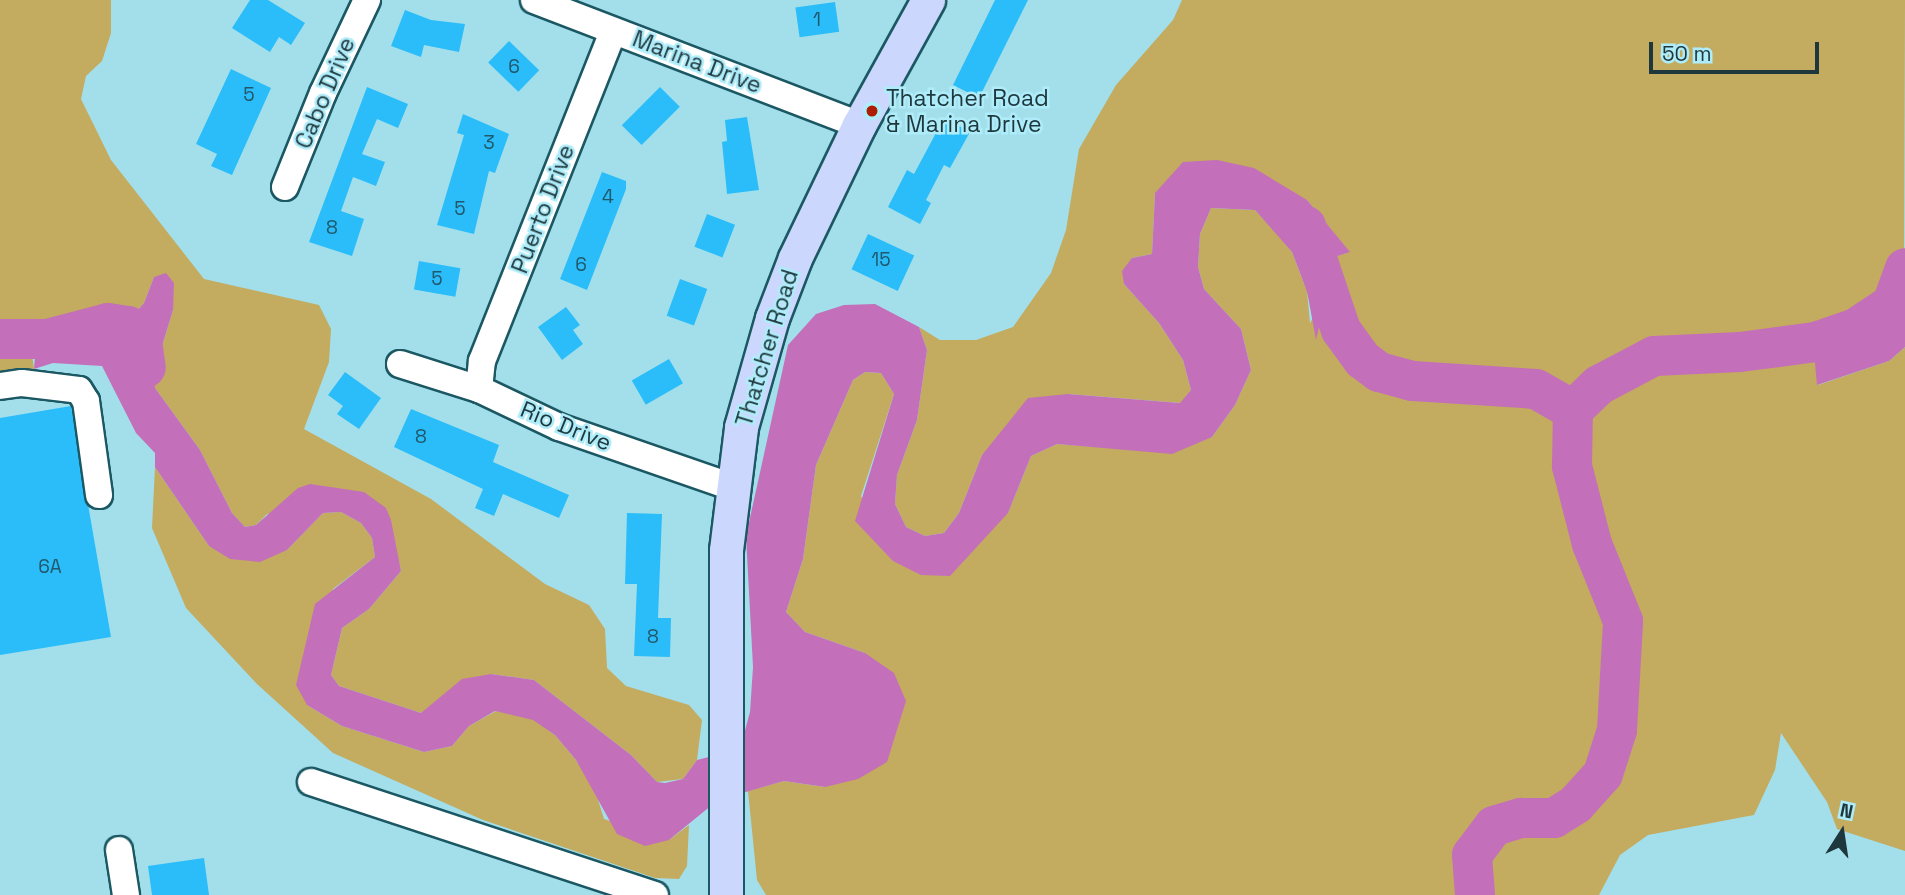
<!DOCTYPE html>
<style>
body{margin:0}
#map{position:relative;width:1905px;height:895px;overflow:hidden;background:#a3dfeb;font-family:"Space Grotesk",sans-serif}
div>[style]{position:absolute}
.green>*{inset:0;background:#c3ab60}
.water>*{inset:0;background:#c46fba}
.river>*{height:40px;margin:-20px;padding:0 20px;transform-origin:20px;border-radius:20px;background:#c46fba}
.building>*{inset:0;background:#2abdf9;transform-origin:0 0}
.roads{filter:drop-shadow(2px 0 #1b5863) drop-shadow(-2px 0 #1b5863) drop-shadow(0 2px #1b5863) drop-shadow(0 -2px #1b5863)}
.minor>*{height:26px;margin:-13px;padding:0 13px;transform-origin:13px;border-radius:13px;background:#fff}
.major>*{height:33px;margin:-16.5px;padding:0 16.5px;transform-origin:16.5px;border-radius:16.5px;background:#cbd7fd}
.dots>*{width:19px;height:19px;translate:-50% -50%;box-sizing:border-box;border:4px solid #afecf9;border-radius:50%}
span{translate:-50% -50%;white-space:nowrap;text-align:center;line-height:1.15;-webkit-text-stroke:5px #afecf9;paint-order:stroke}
.number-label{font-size:19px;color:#21586b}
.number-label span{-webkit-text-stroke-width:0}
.street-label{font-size:23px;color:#1e373c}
.poi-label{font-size:23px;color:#1e373c}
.left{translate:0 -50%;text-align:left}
.north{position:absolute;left:1807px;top:797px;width:70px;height:70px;-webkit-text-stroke:5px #afecf9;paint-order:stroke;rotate:12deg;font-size:19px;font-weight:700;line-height:28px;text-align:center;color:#1e373c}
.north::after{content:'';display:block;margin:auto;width:24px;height:32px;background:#1e373c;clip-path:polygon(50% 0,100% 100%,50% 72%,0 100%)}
.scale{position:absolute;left:1649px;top:42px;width:170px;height:32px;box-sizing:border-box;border:4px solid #1e373c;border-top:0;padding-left:9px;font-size:21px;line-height:24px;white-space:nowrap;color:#1e373c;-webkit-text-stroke:5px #afecf9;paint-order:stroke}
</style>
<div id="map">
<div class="green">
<i style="clip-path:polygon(0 0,111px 0,111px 33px,102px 61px,86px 76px,81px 99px,111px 160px,204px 279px,319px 305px,331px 329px,329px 362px,304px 429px,431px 499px,545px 584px,589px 605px,605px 629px,607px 668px,626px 686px,689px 705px,702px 720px,697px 760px,683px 779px,657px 782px,631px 755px,534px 680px,491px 674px,421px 713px,339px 686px,331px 675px,342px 628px,369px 609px,401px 571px,386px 508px,267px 514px,256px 525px,245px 527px,232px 513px,200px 450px,155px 388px,154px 372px,173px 310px,154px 277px,144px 303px,126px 323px,114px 329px,101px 326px,32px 354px,34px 369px,0 375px)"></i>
<i style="clip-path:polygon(1182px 0,1905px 0,1904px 274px,1885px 322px,1813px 342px,1818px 385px,1889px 361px,1905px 347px,1905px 851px,1837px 829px,1827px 802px,1781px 733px,1775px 770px,1754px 815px,1648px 835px,1620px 855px,1599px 895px,766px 895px,757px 880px,748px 791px,784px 781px,825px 787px,865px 653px,805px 632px,786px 612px,803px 559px,816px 465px,853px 380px,865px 372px,881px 373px,894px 394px,861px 496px,893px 561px,1008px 513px,1031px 456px,1057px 444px,1111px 448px,1212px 437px,1235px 405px,1251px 370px,1241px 329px,1204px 289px,1198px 267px,1200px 234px,1211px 208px,1255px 210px,1276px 233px,1292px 252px,1307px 291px,1310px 323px,1327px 293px,1322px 261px,1349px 252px,1307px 200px,1155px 193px,1152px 254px,1132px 258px,1124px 284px,1159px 323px,1183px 360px,1191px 390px,1181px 403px,1068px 394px,982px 455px,959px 513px,944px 533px,925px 536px,906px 527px,895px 504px,897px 475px,917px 420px,927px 350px,919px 327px,940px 340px,976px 340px,1013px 327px,1051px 273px,1066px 230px,1079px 149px,1116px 85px,1173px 20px)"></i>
<i style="clip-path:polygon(155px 467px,209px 546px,287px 550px,323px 513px,341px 512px,361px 523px,372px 538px,375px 557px,333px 589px,307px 705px,342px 726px,424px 752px,452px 746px,469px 726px,496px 711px,533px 719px,555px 735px,576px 760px,595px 790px,604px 819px,669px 840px,689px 825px,687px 866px,679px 879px,655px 878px,483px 820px,333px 753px,257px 684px,186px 608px,152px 528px)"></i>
</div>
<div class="water">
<i style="clip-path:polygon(1217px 160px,1254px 168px,1307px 200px,1350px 252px,1322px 261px,1327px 293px,1316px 340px,1307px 291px,1292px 252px,1255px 210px,1211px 208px,1200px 234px,1198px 267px,1204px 289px,1241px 329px,1251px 370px,1235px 405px,1212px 437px,1172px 454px,1057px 444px,1031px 456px,1008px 513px,950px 576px,921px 575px,893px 561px,855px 521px,894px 394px,881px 373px,865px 372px,853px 380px,816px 465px,803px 559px,786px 612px,805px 632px,865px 653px,894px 673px,906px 701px,887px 762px,858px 779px,825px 787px,784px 781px,718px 800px,669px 840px,645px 846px,617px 834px,576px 760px,555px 735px,533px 720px,495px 711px,469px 726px,452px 746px,424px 752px,342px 726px,307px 705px,296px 685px,315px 604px,375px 557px,372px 538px,361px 523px,341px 512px,323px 513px,287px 550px,260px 562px,230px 559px,209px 546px,155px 467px,155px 453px,136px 433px,102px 366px,53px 363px,34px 369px,36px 343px,47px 334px,73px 327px,114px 329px,126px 323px,144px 303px,154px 277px,166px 273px,174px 283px,173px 310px,154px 372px,155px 388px,200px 450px,232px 513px,245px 527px,256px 525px,298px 488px,310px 484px,364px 492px,386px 508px,391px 520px,401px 571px,369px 609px,342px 628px,331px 675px,339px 686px,421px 713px,462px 679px,491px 674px,534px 680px,631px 755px,657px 782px,665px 783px,683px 779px,697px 760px,740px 749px,750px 712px,753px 667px,746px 536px,788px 345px,816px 314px,844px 305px,875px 304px,919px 327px,927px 350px,917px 420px,897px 475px,895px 504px,906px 527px,925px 536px,944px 533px,959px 513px,982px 455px,1028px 398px,1068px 394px,1180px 403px,1191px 390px,1183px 360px,1159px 323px,1124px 284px,1122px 271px,1132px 258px,1152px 254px,1155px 193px,1183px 162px)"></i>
<i style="clip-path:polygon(1905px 257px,1905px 347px,1889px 361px,1817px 385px,1813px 342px,1885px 322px,1904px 274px)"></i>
</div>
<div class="river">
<i style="left:1306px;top:226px;width:110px;rotate:71.4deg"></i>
<i style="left:1341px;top:330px;width:37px;rotate:54deg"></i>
<i style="left:1363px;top:360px;width:20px;rotate:37deg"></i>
<i style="left:1379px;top:372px;width:35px;rotate:15deg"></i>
<i style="left:1413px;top:381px;width:123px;rotate:3.7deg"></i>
<i style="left:1536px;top:389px;width:43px;rotate:29.6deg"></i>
<i style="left:0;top:339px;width:47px"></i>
<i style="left:47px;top:339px;width:63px;rotate:-14.7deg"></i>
<i style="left:108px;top:323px;width:20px;rotate:9deg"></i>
<i style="left:128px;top:326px;width:21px;rotate:47deg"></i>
<i style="left:142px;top:341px;width:27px;rotate:82deg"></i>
<i style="left:1475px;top:895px;width:40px;rotate:-94.3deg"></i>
<i style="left:1472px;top:855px;width:36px;rotate:-53deg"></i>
<i style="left:1494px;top:826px;width:28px;rotate:-17deg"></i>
<i style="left:1521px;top:818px;width:33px"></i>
<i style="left:1554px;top:818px;width:26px;rotate:-32deg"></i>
<i style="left:1576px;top:804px;width:40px;rotate:-48deg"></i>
<i style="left:1603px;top:774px;width:46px;rotate:-72.3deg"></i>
<i style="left:1617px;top:730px;width:109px;rotate:-86.8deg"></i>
<i style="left:1623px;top:621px;width:83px;rotate:-111.9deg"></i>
<i style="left:1592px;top:544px;width:81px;rotate:-104.4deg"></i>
<i style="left:1572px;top:466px;width:56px;rotate:-89deg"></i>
<i style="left:1573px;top:410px;width:36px;rotate:-44deg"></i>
<i style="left:1599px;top:385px;width:62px;rotate:-27.8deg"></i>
<i style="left:1654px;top:356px;width:86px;rotate:-2.7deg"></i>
<i style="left:1740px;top:352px;width:77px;rotate:-7.5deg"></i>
<i style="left:1816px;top:342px;width:42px;rotate:-19.3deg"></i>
<i style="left:1856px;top:328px;width:43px;rotate:-33.7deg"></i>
<i style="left:1892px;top:304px;width:38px;rotate:-70deg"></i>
</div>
<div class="building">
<i style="clip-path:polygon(250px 0,268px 0,305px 23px,291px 45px,279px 37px,270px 52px,232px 28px)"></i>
<i style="clip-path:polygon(995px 0,1028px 0,979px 98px,953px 85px)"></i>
<i style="left:835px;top:2px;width:30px;height:40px;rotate:82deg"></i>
<i style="clip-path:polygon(405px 10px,431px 20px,465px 24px,459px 52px,424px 45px,421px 57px,391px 46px)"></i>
<i style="left:509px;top:41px;width:42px;height:30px;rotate:44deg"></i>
<i style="clip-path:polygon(231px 69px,271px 88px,232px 175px,211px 166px,217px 154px,196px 144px)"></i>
<i style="clip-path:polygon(367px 87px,408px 104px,398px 128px,377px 119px,362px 154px,385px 162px,376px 186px,353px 177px,341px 211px,364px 219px,352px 256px,309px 242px)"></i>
<i style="left:660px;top:87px;width:28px;height:54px;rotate:45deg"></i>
<i style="clip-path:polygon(463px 114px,509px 134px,495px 173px,489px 171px,474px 234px,437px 225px,464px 135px,457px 133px)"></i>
<i style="clip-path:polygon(747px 117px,759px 190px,727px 194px,722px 142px,727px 141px,725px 120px)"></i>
<i style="clip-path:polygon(944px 118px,970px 132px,950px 168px,944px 165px,926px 200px,931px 203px,920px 224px,888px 207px,907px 170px,914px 174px)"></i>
<i style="clip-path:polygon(602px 172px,626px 181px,626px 189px,587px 290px,560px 279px)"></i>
<i style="left:707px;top:214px;width:30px;height:35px;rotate:21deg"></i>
<i style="left:868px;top:234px;width:51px;height:39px;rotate:25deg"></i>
<i style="left:419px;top:261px;width:42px;height:29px;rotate:10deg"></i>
<i style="left:680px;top:279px;width:29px;height:39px;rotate:20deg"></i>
<i style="clip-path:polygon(566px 307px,580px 325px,573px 330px,583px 344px,562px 360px,538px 327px)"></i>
<i style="left:669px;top:359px;width:28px;height:43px;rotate:60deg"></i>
<i style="clip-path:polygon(345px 372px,381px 398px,359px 429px,337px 414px,343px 406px,328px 395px)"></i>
<i style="clip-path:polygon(71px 406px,111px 637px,0 655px,0 418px)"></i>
<i style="clip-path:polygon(411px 409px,499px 445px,493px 462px,569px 495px,559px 518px,503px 494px,494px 516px,475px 508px,483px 489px,394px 447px)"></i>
<i style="clip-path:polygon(627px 513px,662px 514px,658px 618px,671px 618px,670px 657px,634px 656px,637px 584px,625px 584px)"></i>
<i style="clip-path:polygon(204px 858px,209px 895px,152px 895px,148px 866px)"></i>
</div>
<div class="roads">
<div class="minor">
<i style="left:534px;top:0;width:348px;rotate:21deg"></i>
<i style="left:285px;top:187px;width:101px;rotate:-68deg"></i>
<i style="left:323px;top:93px;width:103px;rotate:-64.7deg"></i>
<i style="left:400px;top:364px;width:83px;rotate:17.6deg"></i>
<i style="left:479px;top:389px;width:89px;rotate:25.4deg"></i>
<i style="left:559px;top:427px;width:183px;rotate:19.1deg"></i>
<i style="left:0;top:386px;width:22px;rotate:-8deg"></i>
<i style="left:22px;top:383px;width:57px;rotate:7deg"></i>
<i style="left:79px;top:390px;width:13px;rotate:58deg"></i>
<i style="left:86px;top:401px;width:95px;rotate:82.1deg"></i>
<i style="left:479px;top:389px;width:28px;rotate:-84deg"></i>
<i style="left:482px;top:361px;width:355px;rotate:-68.3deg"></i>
<i style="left:311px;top:782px;width:362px;rotate:18.2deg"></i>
<i style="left:119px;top:850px;width:46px;rotate:81.2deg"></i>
</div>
<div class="major">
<i style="left:726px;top:895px;width:345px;rotate:-90deg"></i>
<i style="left:726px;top:550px;width:124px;rotate:-83deg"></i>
<i style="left:741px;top:427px;width:113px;rotate:-74.1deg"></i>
<i style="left:772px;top:318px;width:64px;rotate:-69deg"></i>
<i style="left:795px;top:258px;width:148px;rotate:-64.3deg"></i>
<i style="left:859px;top:125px;width:143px;rotate:-61.1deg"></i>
</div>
</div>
<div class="dots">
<i style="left:872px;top:111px;background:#ac1d04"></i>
</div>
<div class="number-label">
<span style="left:817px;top:20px">1</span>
<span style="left:514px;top:67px">6</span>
<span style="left:249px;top:95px">5</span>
<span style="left:489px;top:143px">3</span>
<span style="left:608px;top:197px">4</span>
<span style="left:460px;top:209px">5</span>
<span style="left:332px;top:228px">8</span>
<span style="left:881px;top:260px">15</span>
<span style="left:581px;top:265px">6</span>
<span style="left:437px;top:279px">5</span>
<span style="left:421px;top:437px">8</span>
<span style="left:50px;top:567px">6A</span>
<span style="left:653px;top:637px">8</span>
</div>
<div class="street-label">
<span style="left:697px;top:62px;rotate:21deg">Marina Drive</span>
<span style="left:325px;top:93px;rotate:-67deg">Cabo Drive</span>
<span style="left:543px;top:209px;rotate:-69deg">Puerto Drive</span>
<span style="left:767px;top:348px;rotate:-73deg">Thatcher Road</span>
<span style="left:566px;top:426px;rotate:22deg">Rio Drive</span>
</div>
<div class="poi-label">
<span class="left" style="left:886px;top:111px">Thatcher Road<br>&amp; Marina Drive</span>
</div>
<div class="north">N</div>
<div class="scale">50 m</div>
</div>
